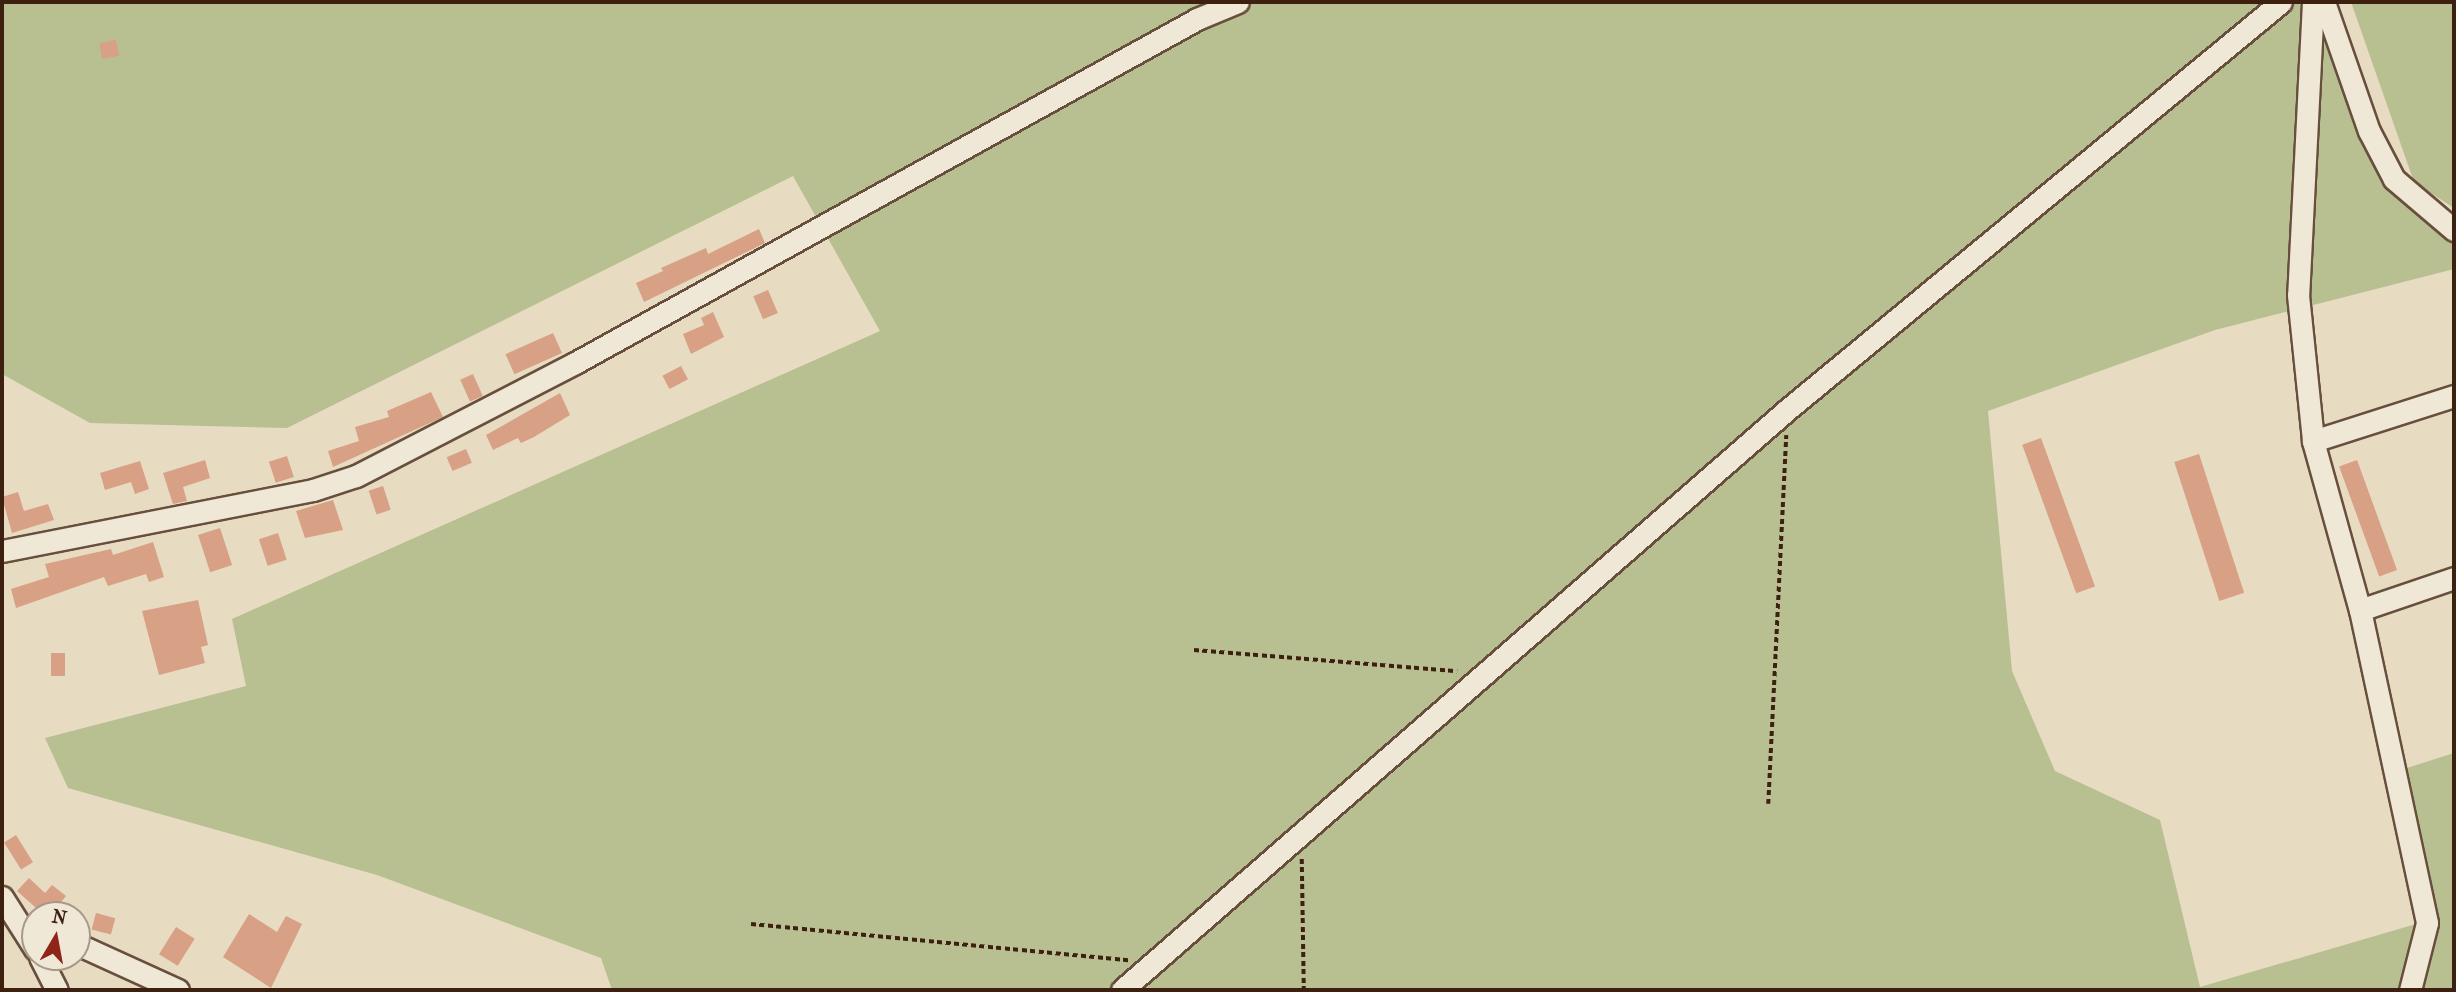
<!DOCTYPE html>
<style>
body{margin:0}
#map{position:relative;width:2456px;height:992px;overflow:hidden;background:#e7dbc1;font-family:"IM FELL French Canon",serif}
div>[style]{position:absolute}
.green>*{inset:0;background:#b8bf91}
.building>*{inset:0;background:#d8a084;transform-origin:0 0}
.path>*{height:3.5px;margin-top:-1.75px;transform-origin:0;background:repeating-linear-gradient(90deg,#3e2011 0 5px,transparent 0 8.5px)}
.roads{filter:drop-shadow(2px 0 #684f3d) drop-shadow(-2px 0 #684f3d) drop-shadow(0 2px #684f3d) drop-shadow(0 -2px #684f3d)}
.minor>*{height:21px;margin:-10.5px;padding:0 10.5px;transform-origin:10.5px;border-radius:10.5px;background:#efe8d7}
span{translate:-50% -50%;white-space:nowrap;text-align:center;line-height:1.15;-webkit-text-stroke:6px #efe8d7;paint-order:stroke}
.frame{position:absolute;inset:0;border:4px solid #3e2011;pointer-events:none}
.north{position:absolute;left:21px;top:901px;width:70px;height:70px;box-sizing:border-box;background:#efe8d7;border:2px solid #a89888;border-radius:50%;rotate:10deg;font-size:19px;font-weight:700;line-height:28px;text-align:center;color:#3e2011}
.north::after{content:'';display:block;margin:auto;width:24px;height:32px;background:#8f2418;clip-path:polygon(50% 0,100% 100%,50% 72%,0 100%)}
</style>
<div id="map">
<div class="green">
<i style="clip-path:polygon(2px 2px,2320px 2px,2389px 186px,2454px 236px,2454px 269px,2215px 330px,1988px 411px,2012px 671px,2055px 771px,2160px 820px,2200px 987px,2416px 924px,2385px 775px,2454px 753px,2454px 990px,612px 990px,601px 958px,377px 875px,68px 788px,45px 738px,246px 686px,232px 619px,880px 331px,793px 176px,287px 428px,90px 423px,2px 374px)"></i>
<i style="clip-path:polygon(2351px 2px,2454px 2px,2454px 208px,2414px 182px)"></i>
</div>
<div class="building">
<i style="left:116px;top:40px;width:16px;height:17px;rotate:79deg"></i>
<i style="clip-path:polygon(759px 229px,765px 243px,644px 302px,636px 283px,663px 271px,661px 268px,706px 248px,708px 254px)"></i>
<i style="left:768px;top:290px;width:25px;height:16px;rotate:67deg"></i>
<i style="clip-path:polygon(713px 312px,724px 337px,691px 354px,683px 334px,704px 325px,701px 318px)"></i>
<i style="left:553px;top:333px;width:22px;height:52px;rotate:66deg"></i>
<i style="left:681px;top:366px;width:15px;height:21px;rotate:62deg"></i>
<i style="left:473px;top:374px;width:24px;height:14px;rotate:66deg"></i>
<i style="clip-path:polygon(431px 392px,443px 417px,333px 467px,328px 451px,359px 441px,355px 427px,389px 417px,387px 411px)"></i>
<i style="clip-path:polygon(560px 393px,570px 415px,534px 437px,521px 443px,518px 438px,493px 450px,486px 435px)"></i>
<i style="left:2041px;top:438px;width:158px;height:20px;rotate:70deg"></i>
<i style="left:466px;top:449px;width:15px;height:21px;rotate:67deg"></i>
<i style="left:2199px;top:454px;width:146px;height:26px;rotate:72deg"></i>
<i style="left:287px;top:456px;width:22px;height:19px;rotate:72deg"></i>
<i style="clip-path:polygon(205px 460px,210px 478px,183px 487px,187px 501px,173px 504px,163px 473px)"></i>
<i style="left:2357px;top:460px;width:117px;height:19px;rotate:70deg"></i>
<i style="clip-path:polygon(140px 461px,149px 489px,135px 494px,131px 482px,105px 490px,100px 473px)"></i>
<i style="left:383px;top:486px;width:25px;height:15px;rotate:72deg"></i>
<i style="clip-path:polygon(18px 492px,24px 511px,48px 504px,54px 520px,12px 533px,2px 497px)"></i>
<i style="clip-path:polygon(333px 500px,343px 530px,305px 538px,296px 511px)"></i>
<i style="left:220px;top:528px;width:39px;height:23px;rotate:72deg"></i>
<i style="left:278px;top:533px;width:28px;height:20px;rotate:72deg"></i>
<i style="clip-path:polygon(153px 542px,164px 577px,149px 582px,146px 574px,108px 586px,104px 577px,16px 608px,11px 589px,49px 577px,45px 564px,111px 549px,113px 555px)"></i>
<i style="clip-path:polygon(198px 600px,208px 645px,201px 647px,205px 663px,159px 675px,142px 611px)"></i>
<i style="left:51px;top:653px;width:14px;height:23px"></i>
<i style="left:16px;top:835px;width:32px;height:14px;rotate:58deg"></i>
<i style="clip-path:polygon(29px 878px,45px 893px,52px 885px,66px 896px,50px 915px,44px 915px,17px 891px)"></i>
<i style="left:96px;top:913px;width:20px;height:17px;rotate:15deg"></i>
<i style="clip-path:polygon(249px 914px,277px 932px,286px 916px,302px 924px,271px 988px,223px 957px)"></i>
<i style="left:176px;top:927px;width:22px;height:32px;rotate:32deg"></i>
</div>
<div class="path">
<i style="left:1194px;top:650px;width:264px;rotate:4.6deg"></i>
<i style="left:1768px;top:804px;width:369px;rotate:-87.2deg"></i>
<i style="left:1302px;top:859px;width:131px;rotate:89.1deg"></i>
<i style="left:751px;top:924px;width:379px;rotate:5.5deg"></i>
</div>
<div class="roads">
<div class="minor">
<i style="left:2313px;top:2px;width:293px;rotate:92.9deg"></i>
<i style="left:2298px;top:295px;width:147px;rotate:84.1deg"></i>
<i style="left:2313px;top:441px;width:175px;rotate:74.5deg"></i>
<i style="left:2360px;top:610px;width:320px;rotate:77.9deg"></i>
<i style="left:2427px;top:923px;width:69px;rotate:104.2deg"></i>
<i style="left:2324px;top:2px;width:137px;rotate:70.8deg"></i>
<i style="left:2369px;top:131px;width:54px;rotate:62.5deg"></i>
<i style="left:2394px;top:179px;width:79px;rotate:40.4deg"></i>
<i style="left:2313px;top:441px;width:148px;rotate:-17.7deg"></i>
<i style="left:2px;top:551px;width:317px;rotate:-11.1deg"></i>
<i style="left:313px;top:490px;width:45px;rotate:-18deg"></i>
<i style="left:356px;top:476px;width:246px;rotate:-27.3deg"></i>
<i style="left:575px;top:363px;width:711px;rotate:-28.94deg"></i>
<i style="left:1197px;top:19px;width:44px;rotate:-22.5deg"></i>
<i style="left:2360px;top:610px;width:99px;rotate:-18.8deg"></i>
<i style="left:2px;top:897px;width:62px;rotate:57.6deg"></i>
<i style="left:77px;top:944px;width:111px;rotate:24.5deg"></i>
<i style="left:40px;top:957px;width:37px;rotate:63deg"></i>
<i style="left:1122px;top:990px;width:884px;rotate:-41.1deg"></i>
<i style="left:1788px;top:409px;width:639px;rotate:-39.54deg"></i>
</div>
</div>
<div class="frame"></div>
<div class="north">N</div>
</div>
